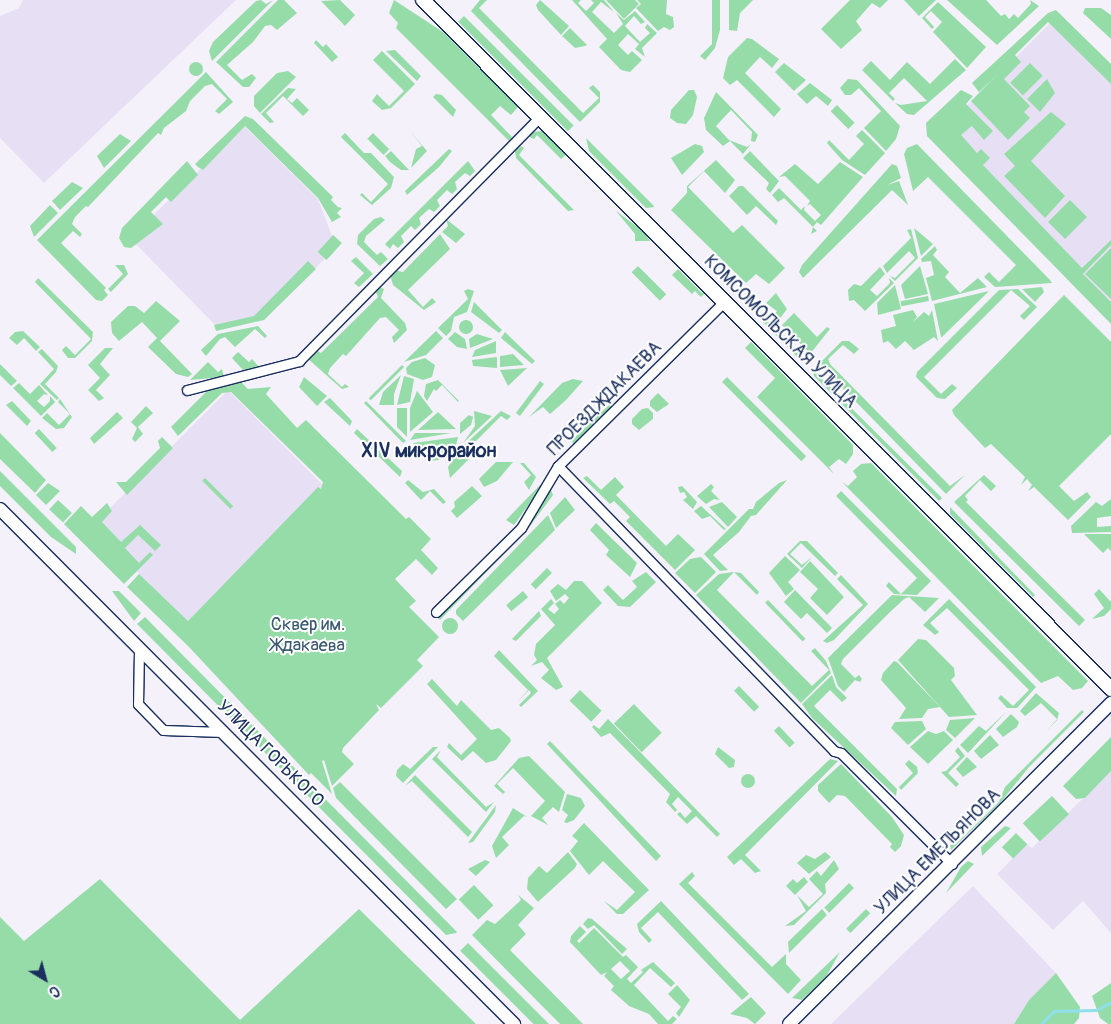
<!DOCTYPE html>
<meta charset="utf-8">
<style>
body{margin:0}
#map{position:relative;width:1111px;height:1024px;overflow:hidden;background:#f4f1fa;font-family:Pangolin,sans-serif}
div>[style]{position:absolute}
.built>*{inset:0;background:#e7e0f5;transform-origin:0 0}
.green>*{inset:0;background:#96dca9;transform-origin:0 0}
.round{border-radius:50%}
.stream>*{height:3px;margin:-1.5px;padding:0 1.5px;transform-origin:1.5px;border-radius:1.5px;background:#8fe0eb}
.roads{filter:drop-shadow(1px 0 #1b2f5e) drop-shadow(-1px 0 #1b2f5e) drop-shadow(0 1px #1b2f5e) drop-shadow(0 -1px #1b2f5e)}
.minor>*{height:9px;margin:-4.5px;padding:0 4.5px;transform-origin:4.5px;border-radius:4.5px;background:#fff}
.secondary>*{height:12px;margin:-6px;padding:0 6px;transform-origin:6px;border-radius:6px;background:#fff}
.primary>*{height:14px;margin:-7px;padding:0 7px;transform-origin:7px;border-radius:7px;background:#fff}
span{translate:-50% -50%;white-space:nowrap;text-align:center;line-height:1.15;-webkit-text-stroke:4px #fff;paint-order:stroke}
.street-label{font-size:18px;color:#1b2f5e}
.park-label{font-size:18px;color:#3a5a71}
.quarter-label{font-size:20px;color:#1b2f5e;font-weight:700}
.north{position:absolute;left:20px;top:954px;width:50px;height:50px;-webkit-text-stroke:4px #fff;paint-order:stroke;rotate:143deg;font-size:14px;font-weight:700;line-height:20px;text-align:center;color:#1b2f5e}
.north::after{content:'';display:block;margin:auto;width:18px;height:22px;background:#1b2f5e;clip-path:polygon(50% 0,100% 100%,50% 72%,0 100%)}
</style>
<div id="map">
<div class="built">
<i style="clip-path:polygon(23px 0,236px 0,44px 183px,0 138px,0 16px,19px 8px)"></i>
<i style="clip-path:polygon(1058px 15px,1111px 69px,1111px 311px,937px 135px)"></i>
<i style="clip-path:polygon(244px 126px,318px 199px,332px 236px,340px 244px,265px 318px,217px 327px,130px 238px)"></i>
<i style="left:228px;top:390px;width:135px;height:193px;rotate:45deg"></i>
<i style="clip-path:polygon(1111px 771px,1111px 933px,1083px 901px,1053px 930px,997px 874px,1027px 844px,1032px 848px)"></i>
<i style="clip-path:polygon(973px 886px,1056px 973px,1029px 1000px,1014px 1024px,831px 1024px)"></i>
</div>
<div class="green">
<i style="clip-path:polygon(261px 0,266px 4px,273px 0,212px 61px,209px 51px,213px 42px,256px 1px)"></i>
<i style="clip-path:polygon(278px 0,284px 0,297px 13px,277px 30px,271px 25px,265px 26px,253px 42px,227px 65px,242px 80px,252px 74px,256px 78px,249px 87px,243px 87px,216px 62px)"></i>
<i style="clip-path:polygon(340px 0,355px 15px,345px 26px,321px 1px)"></i>
<i style="clip-path:polygon(394px 0,443px 32px,518px 107px,511px 115px,500px 106px,491px 115px,512px 137px,509px 141px,396px 28px,398px 23px,389px 13px)"></i>
<i style="clip-path:polygon(480px 0,487px 0,479px 8px,583px 113px,599px 98px,589px 88px,593px 85px,600px 92px,600px 102px,580px 122px,471px 11px)"></i>
<i style="clip-path:polygon(540px 0,569px 26px,561px 35px,538px 10px,536px 5px)"></i>
<i style="clip-path:polygon(572px 0,581px 0,578px 3px,586px 11px,594px 3px,591px 0,604px 0,614px 12px,601px 2px,592px 12px,614px 33px,623px 24px,616px 13px,624px 20px,635px 11px,645px 22px,641px 24px,634px 16px,625px 26px,640px 42px,650px 33px,645px 28px,647px 24px,657px 33px,642px 48px,645px 57px,635px 49px,639px 44px,628px 34px,618px 45px,628px 55px,632px 51px,642px 60px,630px 72px,621px 70px,599px 47px,607px 39px)"></i>
<i style="clip-path:polygon(606px 0,635px 0,639px 4px,624px 19px)"></i>
<i style="clip-path:polygon(637px 0,667px 0,666px 14px,673px 17px,674px 27px,670px 30px,664px 27px,658px 31px,636px 8px,641px 4px)"></i>
<i style="clip-path:polygon(712px 0,720px 0,720px 30px,715px 48px,705px 60px,700px 56px,712px 44px)"></i>
<i style="clip-path:polygon(729px 0,753px 0,740px 13px,737px 31px,729px 30px)"></i>
<i style="clip-path:polygon(850px 0,888px 0,880px 8px,872px 3px,856px 21px,862px 30px,841px 49px,821px 29px)"></i>
<i style="clip-path:polygon(904px 0,936px 0,919px 16px)"></i>
<i style="clip-path:polygon(947px 0,986px 0,1001px 16px,1005px 14px,1009px 19px,1014px 14px,1018px 18px,1031px 4px,1030px 0,1039px 6px,997px 45px)"></i>
<i style="clip-path:polygon(938px 2px,986px 47px,967px 68px,933px 32px,942px 22px,931px 11px,925px 17px,934px 27px,932px 29px,922px 18px)"></i>
<i style="clip-path:polygon(1085px 8px,1101px 8px,1111px 15px,1111px 39px,1083px 13px)"></i>
<i style="clip-path:polygon(1056px 10px,1111px 64px,1111px 84px,1048px 22px,1015px 55px,1021px 62px,1004px 79px,1030px 106px,1024px 112px,1030px 118px,1008px 140px,971px 101px,996px 76px,979px 92px,972px 83px,1048px 13px)"></i>
<i style="left:464px;top:16px;width:155px;height:8px;rotate:45deg"></i>
<i style="clip-path:polygon(570px 28px,587px 45px,585px 46px,575px 48px,562px 36px)"></i>
<i style="clip-path:polygon(747px 38px,752px 39px,779px 59px,772px 68px,760px 57px,745px 73px,781px 109px,774px 117px,737px 80px,730px 85px,723px 78px,728px 57px)"></i>
<i style="clip-path:polygon(316px 40px,323px 47px,326px 44px,338px 57px,332px 62px,314px 43px)"></i>
<i style="clip-path:polygon(395px 50px,421px 76px,417px 81px,386px 51px)"></i>
<i style="clip-path:polygon(382px 51px,415px 84px,391px 108px,382px 110px,372px 101px,377px 94px,389px 106px,404px 91px,373px 60px)"></i>
<i style="clip-path:polygon(955px 59px,966px 70px,914px 115px,907px 114px,895px 103px,901px 105px,927px 101px,904px 78px,889px 93px,895px 99px,893px 101px,862px 70px,871px 61px,890px 80px,907px 62px,930px 84px)"></i>
<i class="round" style="left:189px;top:62px;width:14px;height:14px"></i>
<i style="clip-path:polygon(784px 63px,806px 80px,794px 91px,775px 72px)"></i>
<i style="left:1030px;top:63px;width:18px;height:28px;rotate:45deg"></i>
<i style="clip-path:polygon(288px 71px,296px 77px,260px 113px,254px 106px,254px 96px,277px 73px)"></i>
<i style="clip-path:polygon(206px 72px,233px 102px,219px 114px,215px 111px,227px 99px,212px 84px,205px 86px,190px 101px,186px 111px,164px 128px,161px 135px,158px 133px,88px 207px,86px 206px,75px 217px,72px 224px,82px 234px,80px 237px,73px 231px,61px 243px,106px 288px,104px 290px,108px 295px,102px 301px,96px 300px,37px 240px)"></i>
<i style="clip-path:polygon(848px 79px,857px 80px,900px 126px,896px 139px,886px 151px,864px 128px,881px 111px,859px 88px,851px 95px,845px 95px,840px 88px)"></i>
<i style="clip-path:polygon(1047px 79px,1055px 93px,1040px 112px,1027px 99px)"></i>
<i style="clip-path:polygon(810px 83px,832px 100px,828px 106px,816px 96px,807px 104px,797px 94px)"></i>
<i style="clip-path:polygon(288px 88px,296px 89px,287px 99px,292px 103px,297px 98px,309px 110px,303px 116px,283px 96px,266px 113px,274px 122px,270px 123px,261px 114px)"></i>
<i style="clip-path:polygon(689px 90px,694px 90px,697px 97px,693px 115px,686px 124px,677px 123px,670px 118px,671px 110px)"></i>
<i style="clip-path:polygon(961px 90px,973px 96px,966px 104px,993px 131px,984px 140px,972px 126px,961px 135px,977px 153px,981px 149px,990px 158px,983px 165px,1082px 268px,1111px 240px,1111px 245px,1083px 274px,1111px 302px,1111px 324px,927px 136px,926px 123px)"></i>
<i style="clip-path:polygon(716px 92px,758px 135px,755px 142px,751px 141px,752px 132px,731px 110px,716px 126px,729px 140px,747px 147px,751px 144px,743px 154px,730px 141px,723px 146px,706px 130px,704px 118px)"></i>
<i style="clip-path:polygon(436px 94px,442px 95px,456px 110px,453px 117px,433px 97px)"></i>
<i style="left:837px;top:105px;width:25px;height:9px;rotate:45deg"></i>
<i style="clip-path:polygon(1051px 112px,1066px 124px,1031px 161px,1065px 196px,1045px 218px,1004px 176px,1015px 166px,1004px 154px)"></i>
<i style="clip-path:polygon(245px 116px,253px 119px,333px 197px,331px 200px,338px 207px,342px 208px,337px 213px,341px 217px,332px 222px,318px 198px,245px 126px,203px 170px,198px 167px,195px 164px)"></i>
<i style="clip-path:polygon(862px 130px,885px 153px,865px 175px,842px 160px,827px 143px,829px 140px,849px 160px,864px 144px,856px 136px)"></i>
<i style="clip-path:polygon(410px 131px,427px 151px,411px 168px,416px 149px,422px 146px)"></i>
<i style="clip-path:polygon(543px 131px,567px 154px,561px 159px,537px 135px,534px 139px,529px 137px,532px 132px)"></i>
<i style="clip-path:polygon(345px 133px,364px 153px,371px 153px,394px 177px,391px 188px,372px 205px,360px 195px,362px 193px,371px 202px,388px 184px,341px 137px)"></i>
<i style="left:373px;top:133px;width:23px;height:8px;rotate:45deg"></i>
<i style="clip-path:polygon(120px 134px,131px 141px,104px 168px,97px 156px)"></i>
<i style="clip-path:polygon(586px 138px,654px 206px,654px 207px,646px 208px,589px 151px)"></i>
<i style="clip-path:polygon(695px 144px,702px 146px,704px 152px,682px 175px,671px 158px)"></i>
<i style="clip-path:polygon(917px 144px,1050px 280px,1052px 283px,995px 287px,984px 277px,989px 272px,999px 282px,1016px 265px,928px 177px,913px 191px,904px 154px,907px 148px)"></i>
<i style="clip-path:polygon(521px 146px,524px 148px,519px 155px,574px 210px,568px 211px,516px 158px,515px 151px)"></i>
<i style="clip-path:polygon(449px 149px,452px 151px,439px 167px,407px 195px,405px 191px)"></i>
<i style="clip-path:polygon(391px 151px,409px 170px,401px 170px,390px 162px,385px 156px)"></i>
<i style="clip-path:polygon(750px 151px,779px 181px,770px 193px,766px 189px,769px 183px,743px 158px)"></i>
<i style="clip-path:polygon(716px 160px,735px 180px,725px 193px,704px 171px,688px 187px,733px 233px,742px 225px,785px 268px,769px 284px,756px 274px,746px 283px,671px 210px,687px 193px,687px 186px)"></i>
<i style="clip-path:polygon(187px 161px,198px 175px,171px 202px,166px 197px,151px 212px,163px 224px,131px 248px,124px 247px,119px 238px,122px 228px)"></i>
<i style="clip-path:polygon(468px 161px,475px 171px,470px 176px,465px 173px,455px 182px,457px 189px,452px 194px,447px 190px,437px 200px,440px 206px,434px 212px,429px 209px,419px 218px,421px 224px,415px 230px,411px 226px,401px 236px,404px 242px,398px 248px,393px 244px,390px 249px,385px 244px)"></i>
<i style="clip-path:polygon(840px 162px,863px 177px,821px 225px,817px 222px,813px 227px,817px 231px,811px 234px,813px 227px,784px 198px,778px 202px,772px 195px,779px 188px,801px 210px,805px 206px,804px 210px,815px 221px,821px 215px,810px 204px,807px 206px,810px 201px,785px 176px,779px 177px,795px 164px,818px 184px)"></i>
<i style="clip-path:polygon(892px 164px,897px 166px,901px 178px,887px 185px,899px 181px,908px 205px,892px 190px,803px 278px,799px 272px,802px 265px)"></i>
<i style="clip-path:polygon(72px 182px,83px 188px,60px 210px,52px 201px)"></i>
<i style="clip-path:polygon(739px 186px,743px 186px,778px 221px,776px 225px,756px 206px,747px 215px,729px 196px)"></i>
<i style="left:1070px;top:200px;width:24px;height:31px;rotate:45deg"></i>
<i style="clip-path:polygon(50px 205px,58px 213px,34px 237px,30px 226px)"></i>
<i style="clip-path:polygon(616px 211px,643px 231px,650px 241px,635px 241px,635px 234px)"></i>
<i style="clip-path:polygon(381px 217px,385px 220px,366px 236px,364px 242px,377px 255px,381px 252px,388px 259px,380px 266px,357px 244px,358px 235px,374px 219px)"></i>
<i style="clip-path:polygon(446px 219px,465px 234px,456px 243px,442px 232px,448px 226px)"></i>
<i style="clip-path:polygon(914px 228px,933px 244px,921px 256px)"></i>
<i style="clip-path:polygon(911px 229px,918px 258px,895px 281px,890px 276px,895px 278px,915px 258px,909px 251px,887px 273px,883px 266px,911px 238px,907px 230px)"></i>
<i style="clip-path:polygon(440px 234px,450px 249px,408px 290px,423px 307px,432px 298px,436px 302px,424px 310px,393px 285px,390px 274px,394px 270px,403px 272px)"></i>
<i style="left:333px;top:235px;width:12px;height:23px;rotate:42deg"></i>
<i style="clip-path:polygon(935px 246px,937px 250px,933px 255px,949px 272px,945px 277px,960px 293px,978px 278px,987px 287px,932px 301px,926px 278px,934px 275px,931px 261px,922px 262px,921px 259px)"></i>
<i style="clip-path:polygon(1111px 248px,1111px 299px,1085px 274px)"></i>
<i style="clip-path:polygon(356px 257px,373px 274px,359px 287px,354px 283px,364px 273px,351px 261px)"></i>
<i style="clip-path:polygon(308px 261px,316px 269px,264px 320px,216px 331px,214px 325px,254px 316px)"></i>
<i style="clip-path:polygon(115px 265px,124px 265px,128px 274px,111px 292px,108px 289px,123px 274px)"></i>
<i style="left:638px;top:266px;width:40px;height:9px;rotate:45deg"></i>
<i style="clip-path:polygon(920px 266px,928px 294px,905px 299px,901px 285px)"></i>
<i style="clip-path:polygon(880px 267px,885px 274px,870px 290px,877px 296px,890px 283px,889px 278px,894px 283px,865px 311px,854px 300px,849px 301px,848px 290px,854px 284px,861px 286px)"></i>
<i style="clip-path:polygon(678px 269px,702px 293px,705px 293px,701px 297px,695px 291px,692px 294px,672px 275px)"></i>
<i style="clip-path:polygon(38px 278px,93px 332px,92px 341px,75px 358px,68px 358px,62px 350px,66px 346px,75px 355px,91px 339px,35px 282px)"></i>
<i style="clip-path:polygon(895px 285px,901px 309px,878px 315px,877px 303px)"></i>
<i style="clip-path:polygon(378px 286px,384px 289px,381px 298px,405px 323px,407px 330px,394px 343px,392px 337px,399px 330px,386px 317px,380px 318px,346px 356px,343px 354px,330px 368px,328px 374px,342px 387px,345px 384px,349px 387px,342px 389px,307px 358px,316px 350px,321px 353px,378px 297px,375px 290px)"></i>
<i style="clip-path:polygon(1042px 287px,1044px 292px,1035px 302px,1022px 289px)"></i>
<i style="clip-path:polygon(468px 289px,474px 291px,467px 312px,454px 317px,451px 331px,446px 336px,438px 328px,468px 299px,464px 291px)"></i>
<i style="clip-path:polygon(1018px 289px,1037px 307px,1024px 320px,1020px 316px,1030px 306px,1011px 290px,924px 377px,941px 394px,952px 384px,957px 388px,945px 399px,937px 398px,916px 377px,917px 372px,999px 290px)"></i>
<i style="clip-path:polygon(989px 291px,942px 337px,941px 337px,934px 304px)"></i>
<i style="clip-path:polygon(776px 293px,787px 309px,778px 321px,773px 315px,777px 311px,766px 303px)"></i>
<i style="clip-path:polygon(1064px 295px,1111px 342px,1111px 434px,1059px 486px,1074px 501px,1087px 492px,1091px 497px,1068px 520px,1034px 487px,1028px 491px,1032px 485px,1027px 479px,1021px 485px,1025px 477px,991px 444px,985px 448px,954px 415px,952px 410px)"></i>
<i style="left:928px;top:296px;width:5px;height:28px;rotate:79deg"></i>
<i style="clip-path:polygon(156px 301px,180px 321px,160px 341px,192px 374px,188px 377px,176px 374px,148px 347px,157px 338px,142px 322px,119px 341px,112px 333px,111px 322px,128px 306px,135px 306px,144px 313px)"></i>
<i style="clip-path:polygon(474px 302px,502px 330px,499px 333px,471px 312px)"></i>
<i style="clip-path:polygon(913px 310px,917px 317px,913px 322px,924px 312px,929px 316px,932px 310px,938px 341px,934px 337px,914px 350px,905px 341px,896px 349px,888px 341px,883px 343px,881px 330px,896px 326px,893px 315px)"></i>
<i style="clip-path:polygon(794px 313px,817px 337px,827px 327px,830px 329px,810px 354px,782px 325px)"></i>
<i style="clip-path:polygon(763px 316px,776px 329px,805px 359px,799px 359px,759px 318px)"></i>
<i class="round" style="left:459px;top:320px;width:14px;height:14px"></i>
<i style="clip-path:polygon(258px 326px,267px 336px,265px 338px,255px 329px,235px 347px,225px 337px,220px 339px,206px 356px,201px 350px,218px 334px)"></i>
<i style="clip-path:polygon(23px 331px,40px 347px,36px 351px,24px 338px,17px 345px,9px 338px,15px 332px)"></i>
<i style="clip-path:polygon(436px 331px,443px 338px,426px 355px,404px 362px)"></i>
<i style="clip-path:polygon(455px 332px,465px 339px,467px 349px,457px 347px,448px 339px)"></i>
<i style="clip-path:polygon(505px 332px,535px 361px,532px 364px,501px 338px)"></i>
<i style="clip-path:polygon(477px 334px,493px 339px,470px 348px,469px 339px)"></i>
<i style="clip-path:polygon(496px 341px,496px 353px,472px 357px,475px 350px)"></i>
<i style="clip-path:polygon(842px 341px,849px 341px,859px 349px,854px 354px,843px 345px,828px 359px,830px 364px,950px 486px,965px 475px,946px 494px,819px 364px)"></i>
<i style="clip-path:polygon(751px 342px,853px 445px,853px 454px,846px 464px,839px 459px,829px 467px,834px 474px,757px 397px,775px 378px,745px 348px)"></i>
<i style="clip-path:polygon(105px 348px,113px 348px,100px 364px,110px 375px,96px 390px,104px 398px,99px 401px,88px 390px,100px 378px,88px 365px)"></i>
<i style="clip-path:polygon(42px 349px,58px 366px,56px 372px,45px 384px,59px 398px,57px 400px,40px 384px,54px 369px,38px 352px)"></i>
<i style="clip-path:polygon(238px 352px,249px 362px,252px 359px,260px 368px,243px 370px,232px 358px)"></i>
<i style="clip-path:polygon(513px 354px,524px 365px,500px 367px,500px 356px)"></i>
<i style="clip-path:polygon(497px 357px,497px 368px,473px 366px,472px 360px)"></i>
<i style="clip-path:polygon(425px 358px,435px 365px,432px 377px,423px 380px,407px 374px,406px 368px,412px 362px)"></i>
<i style="clip-path:polygon(208px 362px,218px 372px,222px 369px,224px 377px,190px 380px)"></i>
<i style="clip-path:polygon(0 364px,17px 381px,11px 386px,0 375px)"></i>
<i style="left:402px;top:365px;width:3px;height:47px;rotate:45deg"></i>
<i style="clip-path:polygon(527px 368px,508px 386px,500px 370px)"></i>
<i style="clip-path:polygon(813px 370px,942px 498px,939px 501px,814px 376px)"></i>
<i style="clip-path:polygon(401px 375px,394px 394px,394px 405px,379px 405px,383px 392px)"></i>
<i style="clip-path:polygon(404px 376px,414px 379px,410px 402px,397px 405px)"></i>
<i style="clip-path:polygon(304px 377px,327px 396px,317px 406px,299px 387px)"></i>
<i style="left:727px;top:377px;width:112px;height:7px;rotate:45deg"></i>
<i style="clip-path:polygon(573px 379px,583px 381px,566px 400px,550px 414px,543px 407px,529px 417px,562px 383px)"></i>
<i style="clip-path:polygon(438px 380px,459px 401px,458px 402px,442px 385px,436px 391px,434px 389px,427px 401px,424px 396px,426px 384px)"></i>
<i style="left:540px;top:381px;width:5px;height:40px;rotate:37deg"></i>
<i style="clip-path:polygon(241px 382px,248px 389px,271px 387px,266px 394px,297px 428px,306px 420px,406px 519px,409px 517px,431px 539px,421px 550px,438px 568px,432px 575px,416px 559px,395px 579px,416px 601px,409px 607px,439px 637px,417px 660px,423px 666px,381px 708px,376px 704px,379px 710px,343px 748px,342px 752px,354px 764px,332px 786px,324px 760px,322px 761px,332px 794px,311px 773px,309px 775px,188px 646px,127px 587px,139px 574px,188px 621px,318px 487px,321px 489px,323px 482px,231px 392px,222px 393px,178px 436px,171px 427px,214px 384px)"></i>
<i style="clip-path:polygon(19px 383px,30px 394px,39px 385px,48px 395px,44px 394px,37px 401px,44px 407px,50px 401px,50px 396px,55px 402px,41px 416px,13px 388px)"></i>
<i style="clip-path:polygon(417px 391px,433px 412px,410px 432px,410px 408px)"></i>
<i style="clip-path:polygon(658px 393px,669px 404px,657px 412px,650px 406px,650px 401px)"></i>
<i style="clip-path:polygon(330px 398px,352px 421px,350px 426px,324px 402px)"></i>
<i style="clip-path:polygon(60px 399px,72px 417px,64px 428px,56px 429px,42px 418px,47px 413px,59px 425px,70px 414px,58px 402px)"></i>
<i style="clip-path:polygon(12px 401px,31px 421px,27px 426px,6px 405px)"></i>
<i style="clip-path:polygon(366px 401px,406px 441px,403px 443px,364px 403px)"></i>
<i style="clip-path:polygon(609px 405px,611px 407px,573px 444px,572px 440px)"></i>
<i style="clip-path:polygon(146px 406px,153px 413px,138px 427px,143px 434px,135px 442px,132px 439px,137px 428px,131px 422px)"></i>
<i style="clip-path:polygon(585px 407px,592px 415px,582px 425px,576px 424px,572px 420px)"></i>
<i style="clip-path:polygon(397px 408px,407px 408px,407px 437px,397px 427px)"></i>
<i style="clip-path:polygon(648px 408px,653px 413px,653px 419px,639px 430px,632px 424px,632px 419px,642px 409px)"></i>
<i style="clip-path:polygon(474px 411px,492px 416px,463px 443px,475px 426px)"></i>
<i style="clip-path:polygon(501px 411px,511px 416px,507px 420px,501px 416px,474px 443px,478px 450px,450px 478px,448px 467px,460px 449px)"></i>
<i style="clip-path:polygon(117px 412px,123px 418px,94px 444px,90px 438px)"></i>
<i style="clip-path:polygon(438px 412px,456px 429px,418px 430px)"></i>
<i style="clip-path:polygon(469px 415px,473px 417px,471px 425px,460px 434px,460px 423px)"></i>
<i style="left:39px;top:429px;width:26px;height:6px;rotate:47deg"></i>
<i style="clip-path:polygon(357px 429px,402px 471px,400px 477px,354px 433px)"></i>
<i style="clip-path:polygon(0 433px,46px 480px,35px 493px,0 459px)"></i>
<i style="clip-path:polygon(415px 433px,451px 433px,410px 440px)"></i>
<i style="clip-path:polygon(162px 437px,173px 448px,127px 495px,116px 482px,126px 482px,160px 448px,158px 441px)"></i>
<i style="clip-path:polygon(458px 437px,454px 454px,438px 460px,430px 461px,413px 443px)"></i>
<i style="clip-path:polygon(496px 462px,513px 462px,497px 481px,484px 487px,479px 479px)"></i>
<i style="clip-path:polygon(520px 463px,524px 463px,536px 477px,529px 490px,524px 482px,531px 475px)"></i>
<i style="clip-path:polygon(871px 463px,1088px 681px,1082px 688px,1073px 690px,1058px 676px,1041px 683px,842px 482px,848px 486px,857px 477px,853px 471px,861px 464px)"></i>
<i style="clip-path:polygon(0 471px,76px 547px,76px 554px,51px 537px,0 486px)"></i>
<i style="clip-path:polygon(984px 475px,996px 486px,991px 491px,980px 480px,965px 496px,968px 500px,966px 502px,1085px 620px,1079px 626px,954px 502px)"></i>
<i style="clip-path:polygon(587px 476px,601px 490px,615px 477px,624px 487px,616px 495px,666px 546px,678px 534px,695px 550px,675px 570px,626px 521px,630px 517px,614px 501px,610px 504px,583px 478px)"></i>
<i style="left:205px;top:478px;width:40px;height:4px;rotate:45deg"></i>
<i style="clip-path:polygon(408px 480px,423px 492px,434px 489px,446px 502px,443px 504px,430px 491px,421px 500px,405px 483px)"></i>
<i style="clip-path:polygon(787px 480px,756px 515px,751px 516px,739px 532px,713px 555px,728px 570px,720px 571px,704px 554px,749px 509px,753px 509px,756px 502px,779px 483px)"></i>
<i style="clip-path:polygon(48px 483px,60px 491px,46px 505px,36px 495px)"></i>
<i style="clip-path:polygon(711px 484px,714px 487px,711px 491px,720px 500px,714px 499px,706px 504px,697px 496px)"></i>
<i style="clip-path:polygon(540px 485px,543px 485px,514px 525px,506px 520px)"></i>
<i style="clip-path:polygon(472px 486px,482px 496px,457px 518px,451px 511px,455px 507px,454px 502px)"></i>
<i style="clip-path:polygon(682px 486px,697px 502px,693px 509px,683px 500px,687px 497px,684px 492px,680px 493px,678px 487px)"></i>
<i style="clip-path:polygon(551px 490px,553px 495px,527px 530px,440px 620px,437px 617px,523px 529px)"></i>
<i style="clip-path:polygon(841px 491px,931px 581px,917px 595px,894px 594px,886px 586px,889px 582px,901px 594px,917px 578px,836px 496px)"></i>
<i style="clip-path:polygon(565px 497px,575px 510px,556px 528px,550px 513px)"></i>
<i style="clip-path:polygon(1111px 499px,1111px 516px,1097px 518px,1097px 527px,1111px 526px,1111px 532px,1072px 533px,1071px 526px,1096px 502px,1102px 506px)"></i>
<i style="left:58px;top:500px;width:19px;height:13px;rotate:43deg"></i>
<i style="clip-path:polygon(722px 502px,737px 517px,728px 527px,709px 507px)"></i>
<i style="clip-path:polygon(107px 503px,112px 511px,102px 522px,121px 542px,140px 525px,161px 545px,155px 551px,138px 535px,125px 548px,139px 563px,150px 552px,153px 555px,124px 584px,64px 524px,81px 506px,92px 517px)"></i>
<i style="clip-path:polygon(701px 506px,726px 529px,724px 530px,710px 516px,702px 519px,694px 511px)"></i>
<i style="clip-path:polygon(950px 507px,1035px 595px,1033px 597px,950px 514px)"></i>
<i style="clip-path:polygon(548px 515px,555px 530px,463px 621px,456px 614px,456px 610px)"></i>
<i style="clip-path:polygon(596px 523px,637px 563px,630px 577px,606px 555px,609px 550px,590px 530px)"></i>
<i style="clip-path:polygon(1084px 534px,1111px 534px,1111px 551px,1108px 548px,1103px 553px)"></i>
<i style="clip-path:polygon(800px 541px,807px 541px,838px 573px,835px 576px,801px 543px,790px 554px,802px 565px,812px 557px,802px 568px,787px 554px)"></i>
<i style="clip-path:polygon(785px 556px,800px 570px,788px 582px,794px 589px,786px 596px,769px 573px)"></i>
<i style="clip-path:polygon(701px 557px,716px 572px,695px 593px,675px 573px,690px 559px)"></i>
<i style="clip-path:polygon(810px 561px,844px 597px,827px 615px,810px 598px,818px 589px,800px 572px)"></i>
<i style="left:547px;top:568px;width:7px;height:23px;rotate:45deg"></i>
<i style="clip-path:polygon(646px 572px,656px 582px,630px 607px,618px 606px,603px 590px,608px 585px,623px 600px,637px 587px,632px 581px)"></i>
<i style="clip-path:polygon(734px 572px,717px 590px,812px 686px,829px 670px,811px 651px,815px 648px,826px 661px,831px 673px,801px 703px,696px 595px,719px 574px,734px 572px,741px 573px,759px 592px,757px 595px)"></i>
<i style="clip-path:polygon(841px 575px,868px 604px,834px 640px,827px 643px,823px 641px,863px 605px,837px 579px)"></i>
<i style="clip-path:polygon(574px 581px,582px 581px,602px 603px,547px 658px,563px 687px,556px 690px,541px 678px,549px 670px,542px 662px,531px 666px,537px 660px,534px 655px,536px 644px,555px 625px,541px 609px,551px 599px,554px 603px,548px 609px,554px 614px,559px 609px,555px 604px,560px 600px,564px 604px,569px 598px,565px 594px,556px 601px,550px 591px,558px 584px,566px 590px)"></i>
<i style="clip-path:polygon(1099px 589px,1111px 602px,1111px 609px,1104px 616px,1092px 619px,1104px 608px,1094px 594px)"></i>
<i style="clip-path:polygon(795px 590px,832px 628px,827px 633px,807px 613px,801px 619px,784px 602px)"></i>
<i style="clip-path:polygon(112px 591px,119px 591px,141px 613px,134px 621px)"></i>
<i style="left:523px;top:591px;width:8px;height:22px;rotate:50deg"></i>
<i style="clip-path:polygon(892px 595px,939px 598px,925px 612px,909px 597px,904px 599px,887px 615px,843px 659px,841px 664px,855px 678px,859px 675px,862px 679px,860px 682px,855px 680px,844px 692px,838px 686px,828px 658px)"></i>
<i style="clip-path:polygon(949px 599px,1036px 687px,1017px 708px,1007px 708px,998px 698px,1001px 695px,1013px 706px,1029px 690px,947px 608px,930px 623px,939px 632px,935px 635px,923px 625px)"></i>
<i style="left:768px;top:600px;width:54px;height:4px;rotate:46deg"></i>
<i style="clip-path:polygon(539px 611px,541px 616px,516px 641px,512px 639px)"></i>
<i style="clip-path:polygon(145px 617px,457px 932px,456px 933px,446px 935px,137px 624px)"></i>
<i class="round" style="left:442px;top:618px;width:16px;height:16px"></i>
<i style="clip-path:polygon(918px 639px,926px 640px,954px 668px,955px 676px,951px 680px,977px 715px,949px 717px,898px 660px)"></i>
<i style="clip-path:polygon(499px 650px,538px 691px,521px 707px,519px 705px,531px 693px,529px 690px,517px 702px,528px 690px,494px 656px)"></i>
<i style="clip-path:polygon(894px 661px,897px 662px,940px 707px,928px 709px,922px 718px,899px 719px,906px 708px,881px 680px,883px 673px)"></i>
<i style="clip-path:polygon(832px 675px,836px 687px,847px 698px,842px 702px,830px 690px,814px 706px,897px 789px,896px 796px,812px 718px,802px 704px)"></i>
<i style="clip-path:polygon(432px 679px,457px 706px,461px 700px,491px 730px,499px 728px,510px 738px,511px 741px,496px 760px,486px 763px,473px 751px,462px 761px,447px 747px,449px 743px,461px 755px,477px 739px,427px 684px)"></i>
<i style="left:739px;top:686px;width:29px;height:7px;rotate:46deg"></i>
<i style="left:580px;top:690px;width:30px;height:15px;rotate:44deg"></i>
<i style="clip-path:polygon(1036px 693px,1059px 713px,1057px 720px,1046px 732px,1057px 719px,1041px 703px,1025px 716px,1020px 711px)"></i>
<i style="left:634px;top:704px;width:40px;height:28px;rotate:46deg"></i>
<i style="clip-path:polygon(1082px 710px,1084px 712px,1029px 767px,1000px 803px,951px 850px,950px 845px,956px 844px,999px 802px,1005px 787px)"></i>
<i style="clip-path:polygon(1006px 712px,968px 753px,960px 745px,979px 726px,986px 731px)"></i>
<i style="clip-path:polygon(1011px 714px,1019px 722px,1017px 727px,1003px 737px,996px 729px)"></i>
<i style="clip-path:polygon(975px 718px,955px 738px,946px 730px,950px 720px)"></i>
<i style="clip-path:polygon(608px 719px,720px 834px,717px 837px,696px 816px,687px 824px,677px 814px,680px 812px,685px 818px,692px 811px,678px 797px,672px 804px,677px 810px,675px 812px,666px 802px,670px 794px,610px 733px,601px 737px,592px 727px,594px 725px,599px 729px)"></i>
<i style="clip-path:polygon(922px 721px,926px 729px,908px 745px,891px 728px,895px 722px)"></i>
<i style="left:779px;top:726px;width:23px;height:7px;rotate:47deg"></i>
<i style="clip-path:polygon(928px 731px,936px 734px,944px 731px,953px 740px,928px 764px,910px 747px)"></i>
<i style="clip-path:polygon(990px 735px,999px 745px,981px 759px,974px 751px)"></i>
<i style="clip-path:polygon(1111px 737px,1111px 771px,1085px 798px,1076px 799px,1063px 786px)"></i>
<i style="clip-path:polygon(550px 741px,661px 856px,656px 861px,547px 744px)"></i>
<i style="clip-path:polygon(433px 747px,438px 747px,403px 783px,396px 776px,397px 770px,403px 764px,410px 769px)"></i>
<i style="clip-path:polygon(718px 747px,735px 760px,734px 767px,729px 768px,715px 754px)"></i>
<i style="clip-path:polygon(958px 747px,965px 756px,948px 773px,959px 784px,956px 787px,941px 772px,946px 771px,960px 757px,955px 751px)"></i>
<i style="clip-path:polygon(441px 750px,437px 757px,486px 807px,494px 802px,486px 812px,432px 759px)"></i>
<i style="clip-path:polygon(529px 756px,565px 792px,559px 812px,553px 807px,542px 818px,548px 825px,531px 816px,545px 801px,513px 768px,497px 784px,505px 792px,503px 794px,494px 786px,519px 758px)"></i>
<i style="clip-path:polygon(967px 757px,977px 767px,963px 777px,956px 769px)"></i>
<i style="clip-path:polygon(830px 759px,838px 761px,745px 855px,761px 871px,755px 873px,741px 859px,734px 865px,727px 857px)"></i>
<i style="clip-path:polygon(909px 760px,917px 767px,918px 773px,901px 790px,899px 787px,913px 773px,905px 764px)"></i>
<i style="clip-path:polygon(841px 764px,892px 817px,904px 835px,901px 846px,895px 852px,890px 847px,892px 844px,845px 796px,837px 795px,829px 803px,818px 791px,818px 785px)"></i>
<i class="round" style="left:741px;top:774px;width:14px;height:14px"></i>
<i style="clip-path:polygon(415px 775px,472px 832px,468px 837px,412px 781px,405px 786px)"></i>
<i style="clip-path:polygon(340px 782px,457px 899px,446px 909px,336px 798px,333px 788px)"></i>
<i style="clip-path:polygon(567px 794px,581px 798px,585px 806px,574px 820px,567px 823px,564px 822px,568px 815px,562px 810px)"></i>
<i style="left:1052px;top:796px;width:25px;height:40px;rotate:47deg"></i>
<i style="clip-path:polygon(496px 805px,495px 812px,473px 842px,468px 843px)"></i>
<i style="clip-path:polygon(513px 808px,527px 817px,524px 816px,502px 837px,509px 845px,496px 858px,492px 846px)"></i>
<i style="clip-path:polygon(584px 823px,649px 890px,623px 914px,617px 914px,604px 901px,617px 910px,635px 892px,603px 861px,589px 875px,570px 851px,578px 841px,572px 836px)"></i>
<i style="clip-path:polygon(1005px 826px,1011px 828px,982px 856px,981px 847px)"></i>
<i style="left:1016px;top:833px;width:16px;height:20px;rotate:45deg"></i>
<i style="clip-path:polygon(568px 852px,577px 864px,575px 868px,538px 902px,527px 889px,528px 878px,539px 866px,547px 873px)"></i>
<i style="clip-path:polygon(825px 852px,831px 857px,809px 874px,797px 863px,806px 855px,815px 859px)"></i>
<i style="clip-path:polygon(485px 860px,490px 862px,476px 876px,468px 869px)"></i>
<i style="clip-path:polygon(834px 860px,839px 869px,825px 884px,826px 893px,794px 925px,785px 926px,806px 911px,797px 895px,809px 907px,823px 894px,809px 879px,817px 871px,821px 876px)"></i>
<i style="clip-path:polygon(968px 861px,974px 864px,946px 893px,961px 867px)"></i>
<i style="clip-path:polygon(692px 872px,695px 876px,688px 883px,772px 967px,786px 954px,786px 964px,801px 980px,788px 994px,679px 884px)"></i>
<i style="clip-path:polygon(804px 877px,808px 882px,795px 895px,786px 886px,793px 879px,797px 883px)"></i>
<i style="clip-path:polygon(100px 879px,240px 1020px,359px 909px,476px 1024px,0 1024px,0 917px,24px 941px)"></i>
<i style="left:849px;top:883px;width:7px;height:35px;rotate:45deg"></i>
<i style="left:474px;top:885px;width:28px;height:21px;rotate:46deg"></i>
<i style="clip-path:polygon(518px 895px,534px 908px,518px 925px,526px 934px,510px 950px,583px 1024px,560px 1024px,472px 935px,487px 920px,495px 924px,521px 900px)"></i>
<i style="clip-path:polygon(661px 901px,749px 994px,742px 1000px,658px 912px,641px 928px,652px 940px,649px 943px,639px 932px,637px 924px)"></i>
<i style="clip-path:polygon(822px 909px,827px 915px,789px 953px,788px 942px)"></i>
<i style="left:866px;top:909px;width:6px;height:28px;rotate:45deg"></i>
<i style="clip-path:polygon(588px 918px,592px 919px,627px 949px,622px 954px,594px 925px,588px 929px,583px 924px)"></i>
<i style="clip-path:polygon(evenodd,580px 926px,586px 932px,577px 941px,579px 943px,594px 928px,623px 957px,626px 955px,638px 967px,627px 979px,631px 983px,643px 972px,641px 970px,653px 962px,675px 983px,671px 987px,650px 968px,634px 985px,668px 1021px,673px 1016px,677px 1019px,672px 1024px,658px 1024px,649px 1014px,629px 1006px,611px 990px,614px 986px,604px 976px,607px 972px,601px 975px,570px 942px,571px 936px,580px 926px,620px 961px,630px 971px,621px 979px,611px 969px,620px 961px)"></i>
<i style="left:468px;top:943px;width:115px;height:11px;rotate:45deg"></i>
<i style="clip-path:polygon(840px 952px,826px 977px,802px 1000px,792px 998px)"></i>
<i style="clip-path:polygon(1056px 973px,1080px 1007px,1079px 1018px,1074px 1024px,1014px 1024px,1029px 1000px)"></i>
<i style="clip-path:polygon(1111px 983px,1111px 1024px,1108px 1024px,1100px 1018px,1092px 996px)"></i>
<i style="clip-path:polygon(677px 985px,690px 1000px,679px 1017px,676px 1013px,681px 1007px,668px 994px)"></i>
<i style="clip-path:polygon(751px 997px,766px 1013px,755px 1024px,747px 1018px,730px 1014px)"></i>
</div>
<div class="stream">
<i style="left:1041px;top:1024px;width:18px;rotate:-45deg"></i>
<i style="left:1054px;top:1011px;width:42px;rotate:-1.4deg"></i>
<i style="left:1096px;top:1010px;width:17px;rotate:-28deg"></i>
</div>
<div class="roads">
<div class="minor">
<i style="left:187px;top:390px;width:116px;rotate:-14.5deg"></i>
<i style="left:299px;top:361px;width:343px;rotate:-45.4deg"></i>
<i style="left:558px;top:466px;width:397px;rotate:45.9deg"></i>
<i style="left:834px;top:751px;width:7px;rotate:16deg"></i>
<i style="left:841px;top:753px;width:157px;rotate:45deg"></i>
<i style="left:436px;top:612px;width:120px;rotate:-44.7deg"></i>
<i style="left:521px;top:528px;width:72px;rotate:-59.2deg"></i>
<i style="left:558px;top:466px;width:233px;rotate:-44.7deg"></i>
<i style="left:139px;top:649px;width:55px;rotate:91deg"></i>
<i style="left:138px;top:704px;width:36px;rotate:46deg"></i>
<i style="left:163px;top:730px;width:60px;rotate:1.9deg"></i>
</div>
<div class="secondary">
<i style="left:0;top:509px;width:728px;rotate:45.06deg"></i>
<i style="left:789px;top:1024px;width:455px;rotate:-44.9deg"></i>
</div>
<div class="primary">
<i style="left:423px;top:0;width:974px;rotate:45.04deg"></i>
</div>
</div>
<div class="street-label">
<span style="left:780px;top:332px;rotate:45deg">КОМСОМОЛЬСКАЯ УЛИЦА</span>
<span style="left:605px;top:399px;rotate:-45deg">ПРОЕЗД ЖДАКАЕВА</span>
<span style="left:270px;top:754px;rotate:45deg">УЛИЦА ГОРЬКОГО</span>
<span style="left:938px;top:852px;rotate:-45deg">УЛИЦА ЕМЕЛЬЯНОВА</span>
</div>
<div class="park-label">
<span style="left:308px;top:636px">Сквер им.<br>Ждакаева</span>
</div>
<div class="quarter-label">
<span style="left:429px;top:450px">XIV микрорайон</span>
</div>
<div class="north">С</div>
</div>
